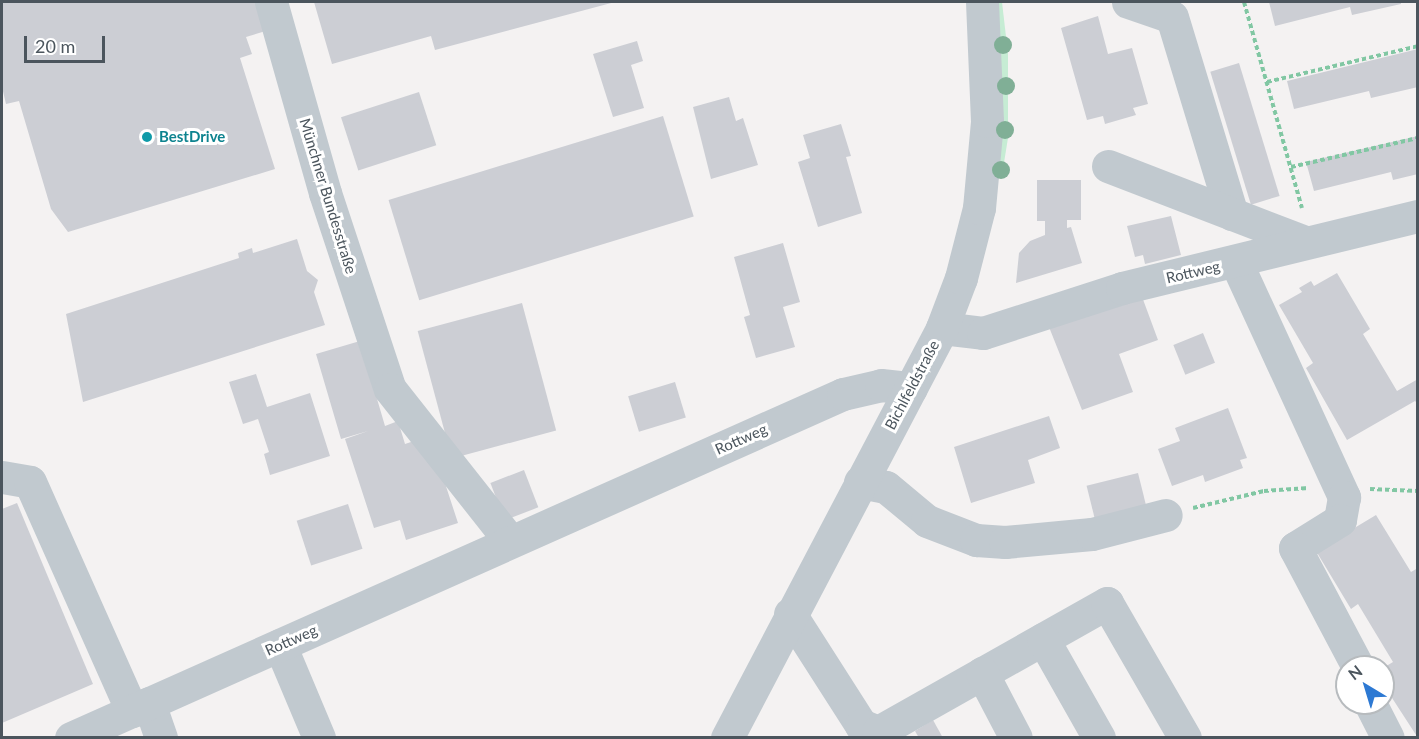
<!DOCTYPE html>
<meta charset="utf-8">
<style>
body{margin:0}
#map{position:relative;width:1419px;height:739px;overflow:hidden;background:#f4f2f2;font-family:Lato,sans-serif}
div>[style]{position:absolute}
.green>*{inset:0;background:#c6ecd4}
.building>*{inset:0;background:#ccced4;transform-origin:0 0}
.path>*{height:4px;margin-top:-2px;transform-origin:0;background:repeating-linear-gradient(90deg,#81c7a3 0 4.5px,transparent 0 7.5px)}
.minor>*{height:33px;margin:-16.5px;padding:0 16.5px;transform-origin:16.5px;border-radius:16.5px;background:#c1c9cf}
.trees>*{width:18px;height:18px;margin:-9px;border-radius:50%;background:#80af96}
.dots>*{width:16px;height:16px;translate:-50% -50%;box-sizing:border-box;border:3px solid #fff;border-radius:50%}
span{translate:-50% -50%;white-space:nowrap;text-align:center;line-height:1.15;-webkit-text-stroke:6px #fff;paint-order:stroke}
.culture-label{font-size:15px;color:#0d838f;font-weight:700}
.left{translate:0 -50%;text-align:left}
.street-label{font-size:15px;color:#4b555d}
.frame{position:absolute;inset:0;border:3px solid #4b555d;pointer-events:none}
.north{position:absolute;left:1335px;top:655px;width:60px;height:60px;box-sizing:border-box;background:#fff;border:2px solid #b7bbbe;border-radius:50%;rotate:322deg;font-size:16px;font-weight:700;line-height:24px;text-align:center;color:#4b555d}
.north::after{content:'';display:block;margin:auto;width:21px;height:27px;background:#2d79d3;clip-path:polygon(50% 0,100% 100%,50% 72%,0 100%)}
.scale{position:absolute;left:24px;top:36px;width:81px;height:27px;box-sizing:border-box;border:3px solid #4b555d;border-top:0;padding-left:8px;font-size:18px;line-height:21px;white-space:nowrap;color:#4b555d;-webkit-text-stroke:4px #fff;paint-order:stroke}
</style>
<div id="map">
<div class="green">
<i style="clip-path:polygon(993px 2px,1002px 2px,1008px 54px,1008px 138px,1002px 175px,997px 172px)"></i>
</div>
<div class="building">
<i style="clip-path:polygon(2px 2px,259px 2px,269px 30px,246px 37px,252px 54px,240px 58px,275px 169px,68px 232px,51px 209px,19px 101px,6px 104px,2px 87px)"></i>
<i style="clip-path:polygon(314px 2px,615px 2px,435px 50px,431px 36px,332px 64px)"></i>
<i style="clip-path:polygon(1269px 2px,1401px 2px,1401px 4px,1352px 15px,1350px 7px,1275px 26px)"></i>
<i style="clip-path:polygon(1098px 16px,1108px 54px,1132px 48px,1148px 104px,1133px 108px,1136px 115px,1105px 124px,1103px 116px,1087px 120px,1061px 28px)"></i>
<i style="clip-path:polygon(637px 41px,643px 61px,631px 65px,644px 108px,613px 117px,593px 54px)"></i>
<i style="clip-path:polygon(1418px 49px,1418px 87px,1371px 98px,1369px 91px,1294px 109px,1287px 81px)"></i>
<i style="left:1239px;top:63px;width:139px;height:30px;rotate:73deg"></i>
<i style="left:419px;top:92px;width:56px;height:82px;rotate:72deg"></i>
<i style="clip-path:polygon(729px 97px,736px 121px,743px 118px,758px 165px,711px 179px,693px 107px)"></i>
<i style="left:663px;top:116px;width:105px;height:287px;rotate:73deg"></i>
<i style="clip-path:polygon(841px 124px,851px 156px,846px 157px,862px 213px,818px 227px,798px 162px,810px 158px,803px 135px)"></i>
<i style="clip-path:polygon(1418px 136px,1418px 174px,1393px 180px,1391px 172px,1314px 191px,1306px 162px)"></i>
<i style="clip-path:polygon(1037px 180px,1081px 180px,1081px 220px,1067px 220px,1067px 228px,1071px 227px,1082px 263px,1016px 283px,1019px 253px,1030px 241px,1045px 235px,1045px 221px,1037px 221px)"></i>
<i style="clip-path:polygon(1171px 216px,1181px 255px,1145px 264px,1143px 255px,1135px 257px,1127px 226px)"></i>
<i style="clip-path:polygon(297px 239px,307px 271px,318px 280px,314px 292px,325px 325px,83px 402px,66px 314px,239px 258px,238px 253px,252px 248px,253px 253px)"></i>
<i style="clip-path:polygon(783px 243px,800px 302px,783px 307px,795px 347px,756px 358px,744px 317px,750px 315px,734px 257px)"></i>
<i style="clip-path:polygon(1337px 273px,1370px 329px,1363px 334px,1397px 391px,1418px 379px,1418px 404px,1415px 401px,1347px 440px,1306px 368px,1313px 363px,1279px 305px,1302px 292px,1299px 288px,1311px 281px,1314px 286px)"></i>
<i style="clip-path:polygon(1141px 294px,1158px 340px,1119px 354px,1133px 392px,1082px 410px,1049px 327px)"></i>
<i style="left:522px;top:303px;width:132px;height:108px;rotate:75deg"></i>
<i style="left:1203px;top:333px;width:32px;height:32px;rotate:68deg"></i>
<i style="clip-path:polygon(360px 341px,385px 426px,398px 421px,405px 444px,423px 438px,440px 468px,458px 523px,406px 540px,400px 520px,374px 528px,345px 439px,368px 431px,341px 439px,316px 354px)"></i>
<i style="clip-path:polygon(256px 374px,267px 407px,310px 393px,330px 456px,270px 475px,264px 454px,269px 452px,258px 419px,243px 424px,229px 382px)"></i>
<i style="left:675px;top:382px;width:37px;height:49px;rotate:73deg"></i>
<i style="clip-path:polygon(1228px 408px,1247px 458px,1240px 460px,1243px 468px,1205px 482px,1203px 475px,1172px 486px,1158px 449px,1180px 441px,1175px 428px)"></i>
<i style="clip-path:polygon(1049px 416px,1060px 448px,1028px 460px,1035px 483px,971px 503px,954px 447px)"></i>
<i style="left:524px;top:470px;width:40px;height:36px;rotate:69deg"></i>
<i style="left:1138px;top:473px;width:36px;height:53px;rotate:76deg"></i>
<i style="clip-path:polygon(17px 503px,93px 684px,2px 723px,2px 509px)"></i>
<i style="left:348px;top:504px;width:47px;height:54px;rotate:72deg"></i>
<i style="clip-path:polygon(1376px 515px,1411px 572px,1418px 568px,1418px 738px,1383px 684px,1383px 668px,1393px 662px,1358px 604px,1351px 609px,1316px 551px)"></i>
<i style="clip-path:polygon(933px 720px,943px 738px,919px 738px,915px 731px)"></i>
</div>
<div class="path">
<i style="left:1244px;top:2px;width:214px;rotate:74.3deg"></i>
<i style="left:1267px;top:82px;width:155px;rotate:-13.4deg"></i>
<i style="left:1291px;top:167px;width:130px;rotate:-12.9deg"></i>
<i style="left:1370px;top:489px;width:48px;rotate:2.4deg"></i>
<i style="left:1193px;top:508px;width:73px;rotate:-13.5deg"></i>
<i style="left:1264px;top:491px;width:45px;rotate:-3.8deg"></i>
</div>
<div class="minor">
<i style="left:271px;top:2px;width:198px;rotate:74.2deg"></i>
<i style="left:325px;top:193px;width:206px;rotate:71.7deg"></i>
<i style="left:390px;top:389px;width:194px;rotate:51.7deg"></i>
<i style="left:1128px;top:2px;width:46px;rotate:18.8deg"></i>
<i style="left:1172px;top:17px;width:206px;rotate:73.1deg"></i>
<i style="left:1108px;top:166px;width:211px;rotate:21.1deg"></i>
<i style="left:1236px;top:262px;width:259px;rotate:65.3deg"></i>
<i style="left:1344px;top:497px;width:23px;rotate:100deg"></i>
<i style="left:1340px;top:520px;width:53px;rotate:148.1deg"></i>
<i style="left:1295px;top:548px;width:135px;rotate:62.1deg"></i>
<i style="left:942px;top:328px;width:41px;rotate:7deg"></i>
<i style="left:983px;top:333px;width:146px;rotate:-17.9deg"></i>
<i style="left:1122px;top:288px;width:305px;rotate:-13.7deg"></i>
<i style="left:2px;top:477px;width:28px;rotate:10deg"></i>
<i style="left:30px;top:482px;width:251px;rotate:66deg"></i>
<i style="left:860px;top:482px;width:26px;rotate:11deg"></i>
<i style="left:886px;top:487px;width:53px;rotate:39.7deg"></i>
<i style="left:927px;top:521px;width:53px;rotate:21.2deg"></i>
<i style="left:976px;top:540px;width:29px;rotate:4deg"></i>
<i style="left:1005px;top:542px;width:87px;rotate:-5.3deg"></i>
<i style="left:1092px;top:534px;width:76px;rotate:-14.4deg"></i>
<i style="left:790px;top:614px;width:132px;rotate:57.4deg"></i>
<i style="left:861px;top:725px;width:18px;rotate:22deg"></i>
<i style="left:878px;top:732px;width:263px;rotate:-29.4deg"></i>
<i style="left:1107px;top:603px;width:156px;rotate:60deg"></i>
<i style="left:1043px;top:639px;width:114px;rotate:60.5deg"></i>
<i style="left:280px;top:645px;width:101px;rotate:67.2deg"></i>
<i style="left:982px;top:673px;width:73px;rotate:62.4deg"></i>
<i style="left:149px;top:703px;width:37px;rotate:71deg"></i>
<i style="left:1370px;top:703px;width:39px;rotate:63deg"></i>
<i style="left:71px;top:738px;width:845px;rotate:-24.02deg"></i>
<i style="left:843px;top:394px;width:39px;rotate:-13deg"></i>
<i style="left:881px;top:385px;width:30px;rotate:6deg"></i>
<i style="left:727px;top:738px;width:463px;rotate:-62.3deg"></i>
<i style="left:942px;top:328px;width:53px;rotate:-69.2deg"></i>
<i style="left:961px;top:278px;width:72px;rotate:-75.6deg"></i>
<i style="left:979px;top:208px;width:87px;rotate:-84.7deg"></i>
<i style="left:987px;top:121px;width:119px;rotate:-92.4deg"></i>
</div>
<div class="trees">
<i style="left:1003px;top:45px"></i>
<i style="left:1006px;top:86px"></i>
<i style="left:1005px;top:130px"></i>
<i style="left:1001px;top:170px"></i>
</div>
<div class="dots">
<i style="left:147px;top:137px;background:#0f9aa8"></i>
</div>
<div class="culture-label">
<span class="left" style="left:159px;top:137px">BestDrive</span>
</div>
<div class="street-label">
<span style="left:328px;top:196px;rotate:73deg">Münchner Bundesstraße</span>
<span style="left:1193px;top:272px;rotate:-13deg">Rottweg</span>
<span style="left:912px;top:385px;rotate:-62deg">Bichlfeldstraße</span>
<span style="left:741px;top:439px;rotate:-24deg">Rottweg</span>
<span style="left:291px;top:640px;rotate:-24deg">Rottweg</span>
</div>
<div class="frame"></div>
<div class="north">N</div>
<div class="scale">20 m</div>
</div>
